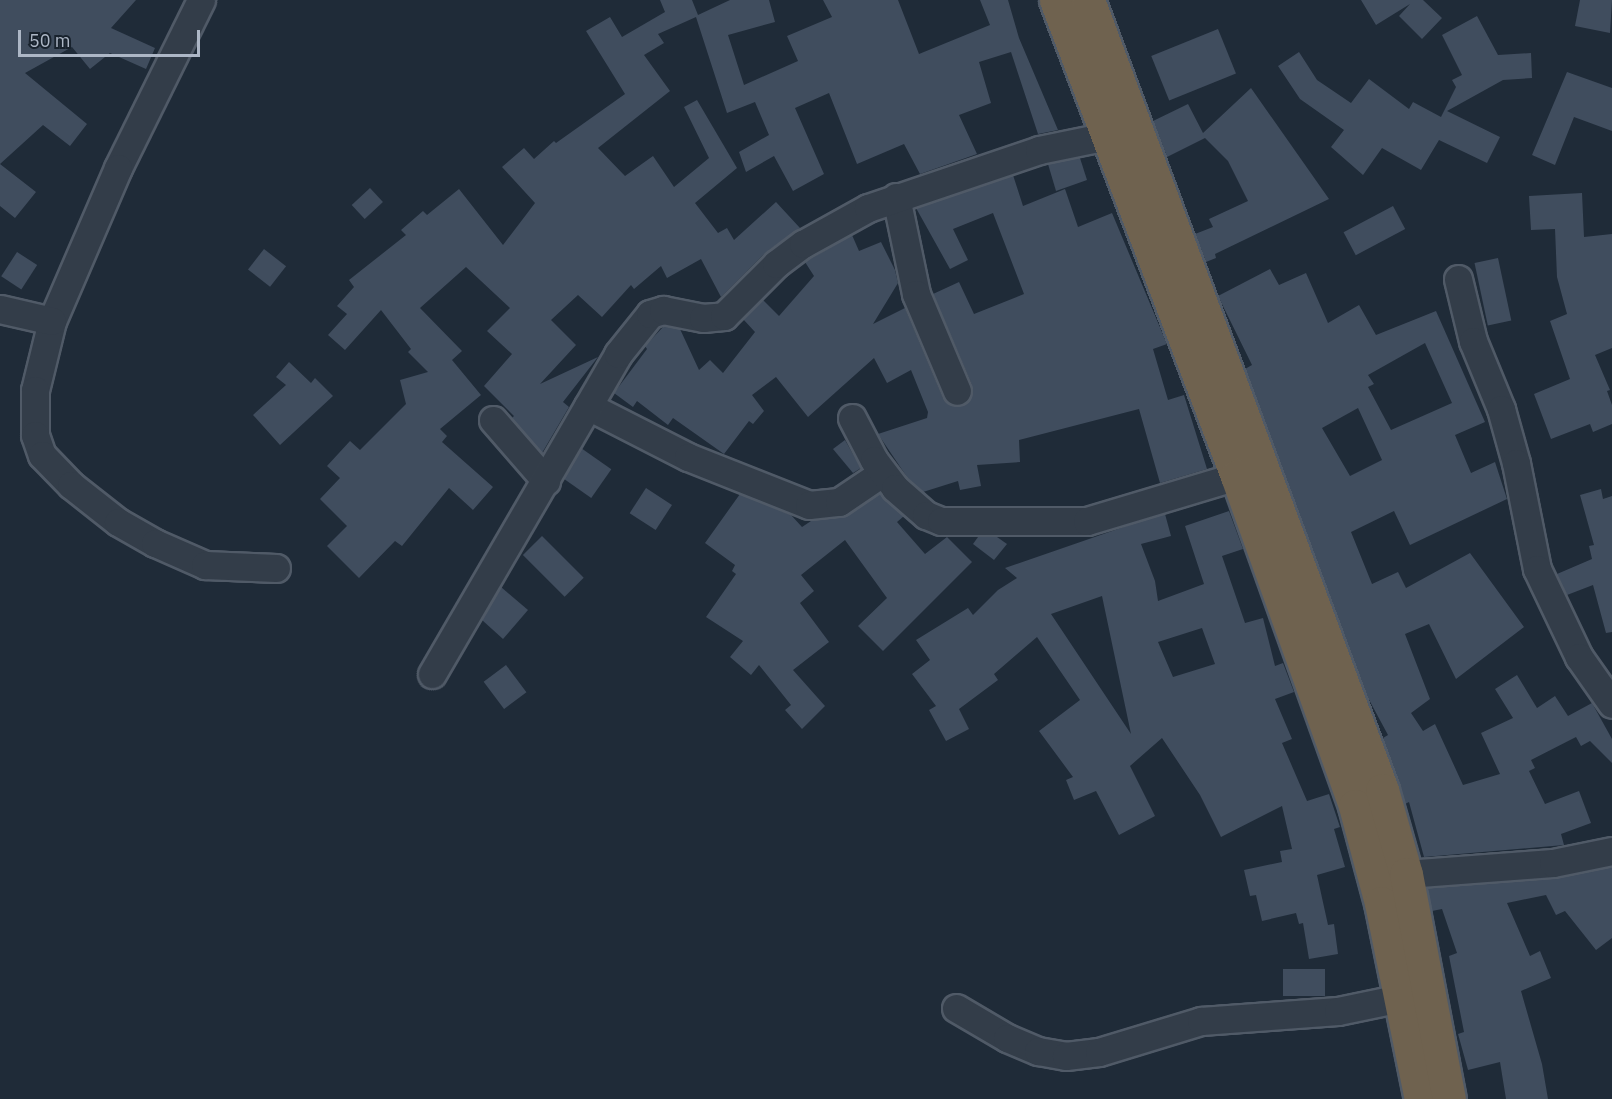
<!DOCTYPE html>
<style>
body{margin:0}
#map{position:relative;width:1612px;height:1099px;overflow:hidden;background:#1f2b38;font-family:"IBM Plex Sans",sans-serif}
div>[style]{position:absolute}
.building>*{inset:0;background:#404d5e;transform-origin:0 0}
.roads{filter:drop-shadow(2px 0 #505a67) drop-shadow(-2px 0 #505a67) drop-shadow(0 2px #505a67) drop-shadow(0 -2px #505a67)}
.street>*{height:27px;margin:-13.5px;padding:0 13.5px;transform-origin:13.5px;border-radius:13.5px;background:#333d49}
.highway>*{height:33px;margin:-16.5px;padding:0 16.5px;transform-origin:16.5px;border-radius:16.5px;background:#6f624f}
span{translate:-50% -50%;white-space:nowrap;text-align:center;line-height:1.15;-webkit-text-stroke:6px #18222d;paint-order:stroke}
.scale{position:absolute;left:18px;top:30px;width:182px;height:27px;box-sizing:border-box;border:3px solid #adb7c6;border-top:0;padding-left:8px;font-size:18px;line-height:21px;white-space:nowrap;color:#adb7c6;-webkit-text-stroke:4px #18222d;paint-order:stroke}
</style>
<div id="map">
<div class="building">
<i style="clip-path:polygon(0 0,136px 0,111px 28px,155px 48px,146px 69px,110px 53px,90px 69px,72px 47px,25px 73px,87px 124px,70px 146px,43px 125px,0 164px,36px 192px,15px 218px,0 206px)"></i>
<i style="clip-path:polygon(660px 0,692px 0,698px 15px,730px 0,769px 0,775px 22px,728px 35px,744px 85px,798px 61px,787px 36px,832px 17px,823px 0,898px 0,919px 54px,990px 25px,980px 0,1008px 0,1019px 38px,1058px 130px,1038px 134px,1011px 52px,979px 62px,991px 103px,959px 115px,977px 154px,920px 174px,904px 144px,857px 164px,829px 93px,795px 108px,824px 174px,793px 191px,774px 156px,746px 172px,739px 152px,769px 135px,755px 102px,727px 113px,696px 17px,658px 34px,664px 43px,644px 55px,670px 91px,598px 148px,625px 176px,653px 156px,674px 187px,709px 158px,684px 107px,697px 100px,737px 168px,695px 203px,718px 233px,727px 228px,734px 240px,776px 202px,800px 228px,765px 253px,721px 297px,701px 259px,667px 278px,661px 266px,634px 289px,631px 285px,602px 317px,578px 295px,551px 320px,576px 345px,540px 384px,598px 357px,563px 402px,569px 407px,542px 453px,512px 418px,514px 416px,484px 386px,512px 354px,487px 331px,510px 308px,466px 267px,420px 308px,462px 351px,452px 360px,481px 395px,440px 429px,447px 436px,442px 442px,493px 487px,473px 510px,449px 488px,402px 546px,395px 541px,359px 578px,327px 546px,347px 526px,320px 499px,340px 478px,327px 466px,350px 441px,360px 450px,406px 404px,400px 380px,428px 372px,408px 352px,411px 349px,381px 310px,345px 350px,328px 335px,347px 314px,337px 306px,354px 287px,349px 280px,406px 235px,401px 230px,423px 211px,427px 215px,459px 189px,503px 245px,535px 203px,502px 167px,524px 148px,534px 159px,554px 141px,556px 143px,625px 94px,586px 31px,610px 17px,622px 37px,665px 12px)"></i>
<i style="clip-path:polygon(1361px 0,1423px 0,1442px 18px,1422px 39px,1399px 16px,1410px 4px,1376px 25px)"></i>
<i style="clip-path:polygon(1580px 0,1612px 0,1610px 33px,1575px 26px)"></i>
<i style="clip-path:polygon(1477px 16px,1498px 55px,1531px 53px,1532px 78px,1503px 80px,1447px 111px,1500px 137px,1487px 163px,1439px 140px,1421px 170px,1382px 148px,1363px 175px,1331px 147px,1344px 130px,1300px 99px,1278px 66px,1299px 52px,1317px 80px,1351px 103px,1369px 79px,1409px 109px,1413px 102px,1441px 117px,1456px 87px,1452px 80px,1462px 75px,1442px 35px)"></i>
<i style="left:1218px;top:29px;width:48px;height:72px;rotate:68deg"></i>
<i style="clip-path:polygon(1567px 72px,1612px 88px,1612px 131px,1574px 117px,1555px 165px,1532px 155px)"></i>
<i style="clip-path:polygon(1251px 88px,1329px 199px,1215px 254px,1216px 258px,1206px 262px,1195px 234px,1213px 227px,1209px 219px,1248px 201px,1228px 161px,1205px 138px,1167px 157px,1153px 121px,1188px 104px,1203px 133px)"></i>
<i style="clip-path:polygon(1080px 158px,1087px 180px,1056px 191px,1048px 164px)"></i>
<i style="clip-path:polygon(1013px 175px,1023px 206px,1065px 189px,1078px 227px,1112px 213px,1167px 344px,1153px 349px,1168px 400px,1184px 395px,1207px 469px,1160px 483px,1139px 409px,1019px 440px,1020px 462px,977px 465px,981px 486px,960px 490px,958px 481px,923px 492px,907px 477px,878px 434px,927px 418px,928px 412px,911px 370px,887px 383px,874px 358px,808px 417px,776px 377px,752px 395px,764px 411px,753px 424px,749px 421px,724px 454px,673px 418px,668px 425px,637px 401px,633px 407px,614px 393px,647px 349px,645px 346px,664px 326px,680px 329px,699px 370px,710px 360px,723px 373px,755px 332px,743px 319px,763px 300px,779px 316px,814px 276px,805px 262px,852px 235px,859px 251px,881px 242px,895px 270px,898px 283px,873px 324px,905px 308px,943px 398px,954px 406px,964px 405px,970px 400px,972px 385px,933px 294px,959px 282px,974px 314px,1024px 294px,993px 213px,953px 229px,968px 260px,950px 269px,916px 208px)"></i>
<i style="left:370px;top:188px;width:19px;height:25px;rotate:47deg"></i>
<i style="clip-path:polygon(1582px 193px,1584px 237px,1612px 234px,1612px 348px,1595px 355px,1610px 390px,1607px 391px,1612px 405px,1612px 424px,1593px 432px,1590px 424px,1551px 439px,1534px 394px,1570px 379px,1550px 321px,1567px 314px,1557px 277px,1555px 229px,1531px 230px,1529px 196px)"></i>
<i style="left:1393px;top:206px;width:26px;height:56px;rotate:62deg"></i>
<i style="left:264px;top:249px;width:28px;height:26px;rotate:38deg"></i>
<i style="left:17px;top:252px;width:24px;height:29px;rotate:33deg"></i>
<i style="left:1498px;top:258px;width:64px;height:24px;rotate:78deg"></i>
<i style="clip-path:polygon(evenodd,1270px 269px,1279px 285px,1306px 273px,1328px 323px,1359px 305px,1376px 335px,1436px 311px,1485px 422px,1455px 435px,1471px 473px,1495px 462px,1507px 499px,1410px 545px,1394px 511px,1351px 532px,1372px 584px,1398px 572px,1406px 588px,1470px 553px,1524px 627px,1456px 679px,1429px 624px,1405px 634px,1430px 699px,1411px 713px,1423px 731px,1435px 724px,1463px 785px,1500px 774px,1481px 733px,1513px 718px,1495px 689px,1517px 675px,1537px 708px,1555px 696px,1568px 716px,1592px 703px,1612px 739px,1612px 763px,1590px 741px,1581px 746px,1576px 737px,1531px 760px,1535px 768px,1529px 771px,1545px 804px,1579px 791px,1591px 823px,1561px 834px,1564px 845px,1424px 857px,1409px 802px,1405px 804px,1383px 738px,1388px 735px,1367px 696px,1245px 369px,1252px 365px,1218px 296px,1270px 269px,1425px 343px,1452px 403px,1391px 430px,1368px 387px,1374px 384px,1368px 375px,1425px 343px,1270px 269px,1358px 408px,1382px 460px,1350px 476px,1322px 428px,1358px 408px)"></i>
<i style="clip-path:polygon(289px 362px,311px 383px,315px 378px,333px 396px,280px 445px,253px 415px,286px 385px,276px 377px)"></i>
<i style="clip-path:polygon(845px 440px,861px 468px,853px 473px,833px 449px)"></i>
<i style="left:581px;top:448px;width:37px;height:35px;rotate:35deg"></i>
<i style="left:646px;top:488px;width:31px;height:30px;rotate:33deg"></i>
<i style="clip-path:polygon(1601px 489px,1603px 499px,1612px 496px,1612px 632px,1606px 633px,1593px 585px,1567px 595px,1557px 574px,1592px 559px,1589px 546px,1594px 545px,1580px 495px)"></i>
<i style="clip-path:polygon(740px 494px,791px 515px,802px 527px,811px 521px,847px 515px,880px 494px,904px 516px,897px 522px,925px 554px,947px 537px,972px 562px,883px 651px,858px 626px,887px 598px,845px 540px,801px 575px,814px 591px,800px 603px,829px 642px,793px 670px,825px 706px,802px 729px,785px 710px,791px 705px,759px 665px,751px 675px,730px 657px,743px 641px,706px 617px,736px 574px,732px 571px,735px 565px,705px 543px)"></i>
<i style="clip-path:polygon(evenodd,1229px 511px,1243px 549px,1222px 556px,1245px 623px,1263px 618px,1275px 666px,1283px 663px,1294px 692px,1275px 699px,1292px 739px,1282px 743px,1307px 801px,1329px 794px,1340px 827px,1334px 829px,1345px 867px,1317px 875px,1328px 925px,1334px 924px,1338px 954px,1309px 959px,1303px 923px,1299px 924px,1296px 913px,1262px 921px,1256px 895px,1250px 896px,1244px 870px,1282px 862px,1280px 851px,1292px 849px,1282px 806px,1221px 837px,1200px 795px,1162px 738px,1130px 766px,1155px 816px,1119px 835px,1096px 791px,1074px 800px,1066px 780px,1073px 777px,1039px 731px,1080px 700px,1037px 637px,994px 674px,998px 680px,959px 709px,969px 729px,946px 741px,929px 710px,936px 706px,912px 674px,930px 660px,916px 640px,968px 608px,973px 615px,998px 590px,1017px 578px,1005px 568px,1141px 521px,1165px 514px,1171px 536px,1141px 544px,1155px 581px,1158px 601px,1204px 584px,1185px 526px,1229px 511px,1102px 596px,1131px 734px,1051px 614px,1102px 596px,1229px 511px,1202px 628px,1215px 664px,1173px 677px,1158px 642px,1202px 628px)"></i>
<i style="left:542px;top:536px;width:59px;height:27px;rotate:45deg"></i>
<i style="clip-path:polygon(978px 537px,997px 537px,1007px 544px,994px 560px,973px 544px)"></i>
<i style="clip-path:polygon(501px 587px,528px 610px,503px 639px,482px 620px)"></i>
<i style="left:506px;top:665px;width:34px;height:28px;rotate:53deg"></i>
<i style="clip-path:polygon(1612px 867px,1612px 938px,1596px 950px,1565px 911px,1556px 915px,1546px 895px,1507px 903px,1530px 956px,1540px 951px,1551px 978px,1521px 991px,1542px 1064px,1548px 1099px,1506px 1099px,1500px 1062px,1468px 1070px,1458px 1034px,1464px 1032px,1449px 956px,1457px 953px,1442px 909px,1432px 911px,1428px 888px,1554px 879px)"></i>
<i style="left:1283px;top:969px;width:42px;height:27px"></i>
</div>
<div class="roads">
<div class="street">
<i style="left:201px;top:0;width:187px;rotate:116.3deg"></i>
<i style="left:118px;top:168px;width:167px;rotate:113.3deg"></i>
<i style="left:52px;top:321px;width:71px;rotate:103.8deg"></i>
<i style="left:35px;top:390px;width:45px;rotate:90deg"></i>
<i style="left:35px;top:435px;width:21px;rotate:71deg"></i>
<i style="left:42px;top:455px;width:42px;rotate:46deg"></i>
<i style="left:71px;top:485px;width:60px;rotate:38.2deg"></i>
<i style="left:118px;top:522px;width:43px;rotate:29.6deg"></i>
<i style="left:155px;top:543px;width:55px;rotate:23.7deg"></i>
<i style="left:205px;top:565px;width:71px;rotate:2.4deg"></i>
<i style="left:896px;top:197px;width:99px;rotate:78.3deg"></i>
<i style="left:916px;top:294px;width:105px;rotate:67.1deg"></i>
<i style="left:1458px;top:279px;width:64px;rotate:76.4deg"></i>
<i style="left:1473px;top:341px;width:74px;rotate:67.6deg"></i>
<i style="left:1501px;top:409px;width:56px;rotate:74.5deg"></i>
<i style="left:1516px;top:463px;width:108px;rotate:78.8deg"></i>
<i style="left:1537px;top:569px;width:98px;rotate:64.5deg"></i>
<i style="left:1579px;top:657px;width:57px;rotate:54.9deg"></i>
<i style="left:0;top:309px;width:53px;rotate:13deg"></i>
<i style="left:588px;top:406px;width:112px;rotate:27deg"></i>
<i style="left:688px;top:457px;width:130px;rotate:21.6deg"></i>
<i style="left:809px;top:505px;width:30px;rotate:-6deg"></i>
<i style="left:839px;top:502px;width:52px;rotate:-34deg"></i>
<i style="left:852px;top:418px;width:47px;rotate:62.4deg"></i>
<i style="left:874px;top:460px;width:35px;rotate:53deg"></i>
<i style="left:895px;top:488px;width:41px;rotate:41.1deg"></i>
<i style="left:926px;top:515px;width:16px;rotate:22deg"></i>
<i style="left:941px;top:521px;width:146px"></i>
<i style="left:1087px;top:521px;width:157px;rotate:-16.7deg"></i>
<i style="left:493px;top:420px;width:81px;rotate:49deg"></i>
<i style="left:432px;top:674px;width:370px;rotate:-59.8deg"></i>
<i style="left:618px;top:354px;width:51px;rotate:-51.3deg"></i>
<i style="left:650px;top:314px;width:14px;rotate:-17deg"></i>
<i style="left:663px;top:310px;width:41px;rotate:11.3deg"></i>
<i style="left:703px;top:318px;width:21px;rotate:-5deg"></i>
<i style="left:724px;top:316px;width:74px;rotate:-45deg"></i>
<i style="left:776px;top:264px;width:34px;rotate:-37deg"></i>
<i style="left:803px;top:244px;width:74px;rotate:-29deg"></i>
<i style="left:868px;top:208px;width:181px;rotate:-18.7deg"></i>
<i style="left:1039px;top:150px;width:70px;rotate:-11.5deg"></i>
<i style="left:1406px;top:874px;width:147px;rotate:-4.3deg"></i>
<i style="left:1553px;top:863px;width:60px;rotate:-11.5deg"></i>
<i style="left:956px;top:1008px;width:59px;rotate:30.5deg"></i>
<i style="left:1007px;top:1038px;width:34px;rotate:23deg"></i>
<i style="left:1038px;top:1051px;width:28px;rotate:10deg"></i>
<i style="left:1066px;top:1056px;width:33px;rotate:-7deg"></i>
<i style="left:1099px;top:1052px;width:107px;rotate:-16.9deg"></i>
<i style="left:1201px;top:1021px;width:137px;rotate:-4.2deg"></i>
<i style="left:1338px;top:1011px;width:64px;rotate:-11.7deg"></i>
</div>
<div class="highway">
<i style="left:1056px;top:0;width:509px;rotate:69.18deg"></i>
<i style="left:1237px;top:476px;width:350px;rotate:70.3deg"></i>
<i style="left:1355px;top:806px;width:100px;rotate:75deg"></i>
<i style="left:1381px;top:903px;width:200px;rotate:78.5deg"></i>
<i style="left:1088px;top:0;width:843px;rotate:69.59deg"></i>
<i style="left:1382px;top:790px;width:87px;rotate:74.1deg"></i>
<i style="left:1406px;top:874px;width:229px;rotate:79.2deg"></i>
</div>
</div>
<div class="scale">50 m</div>
</div>
